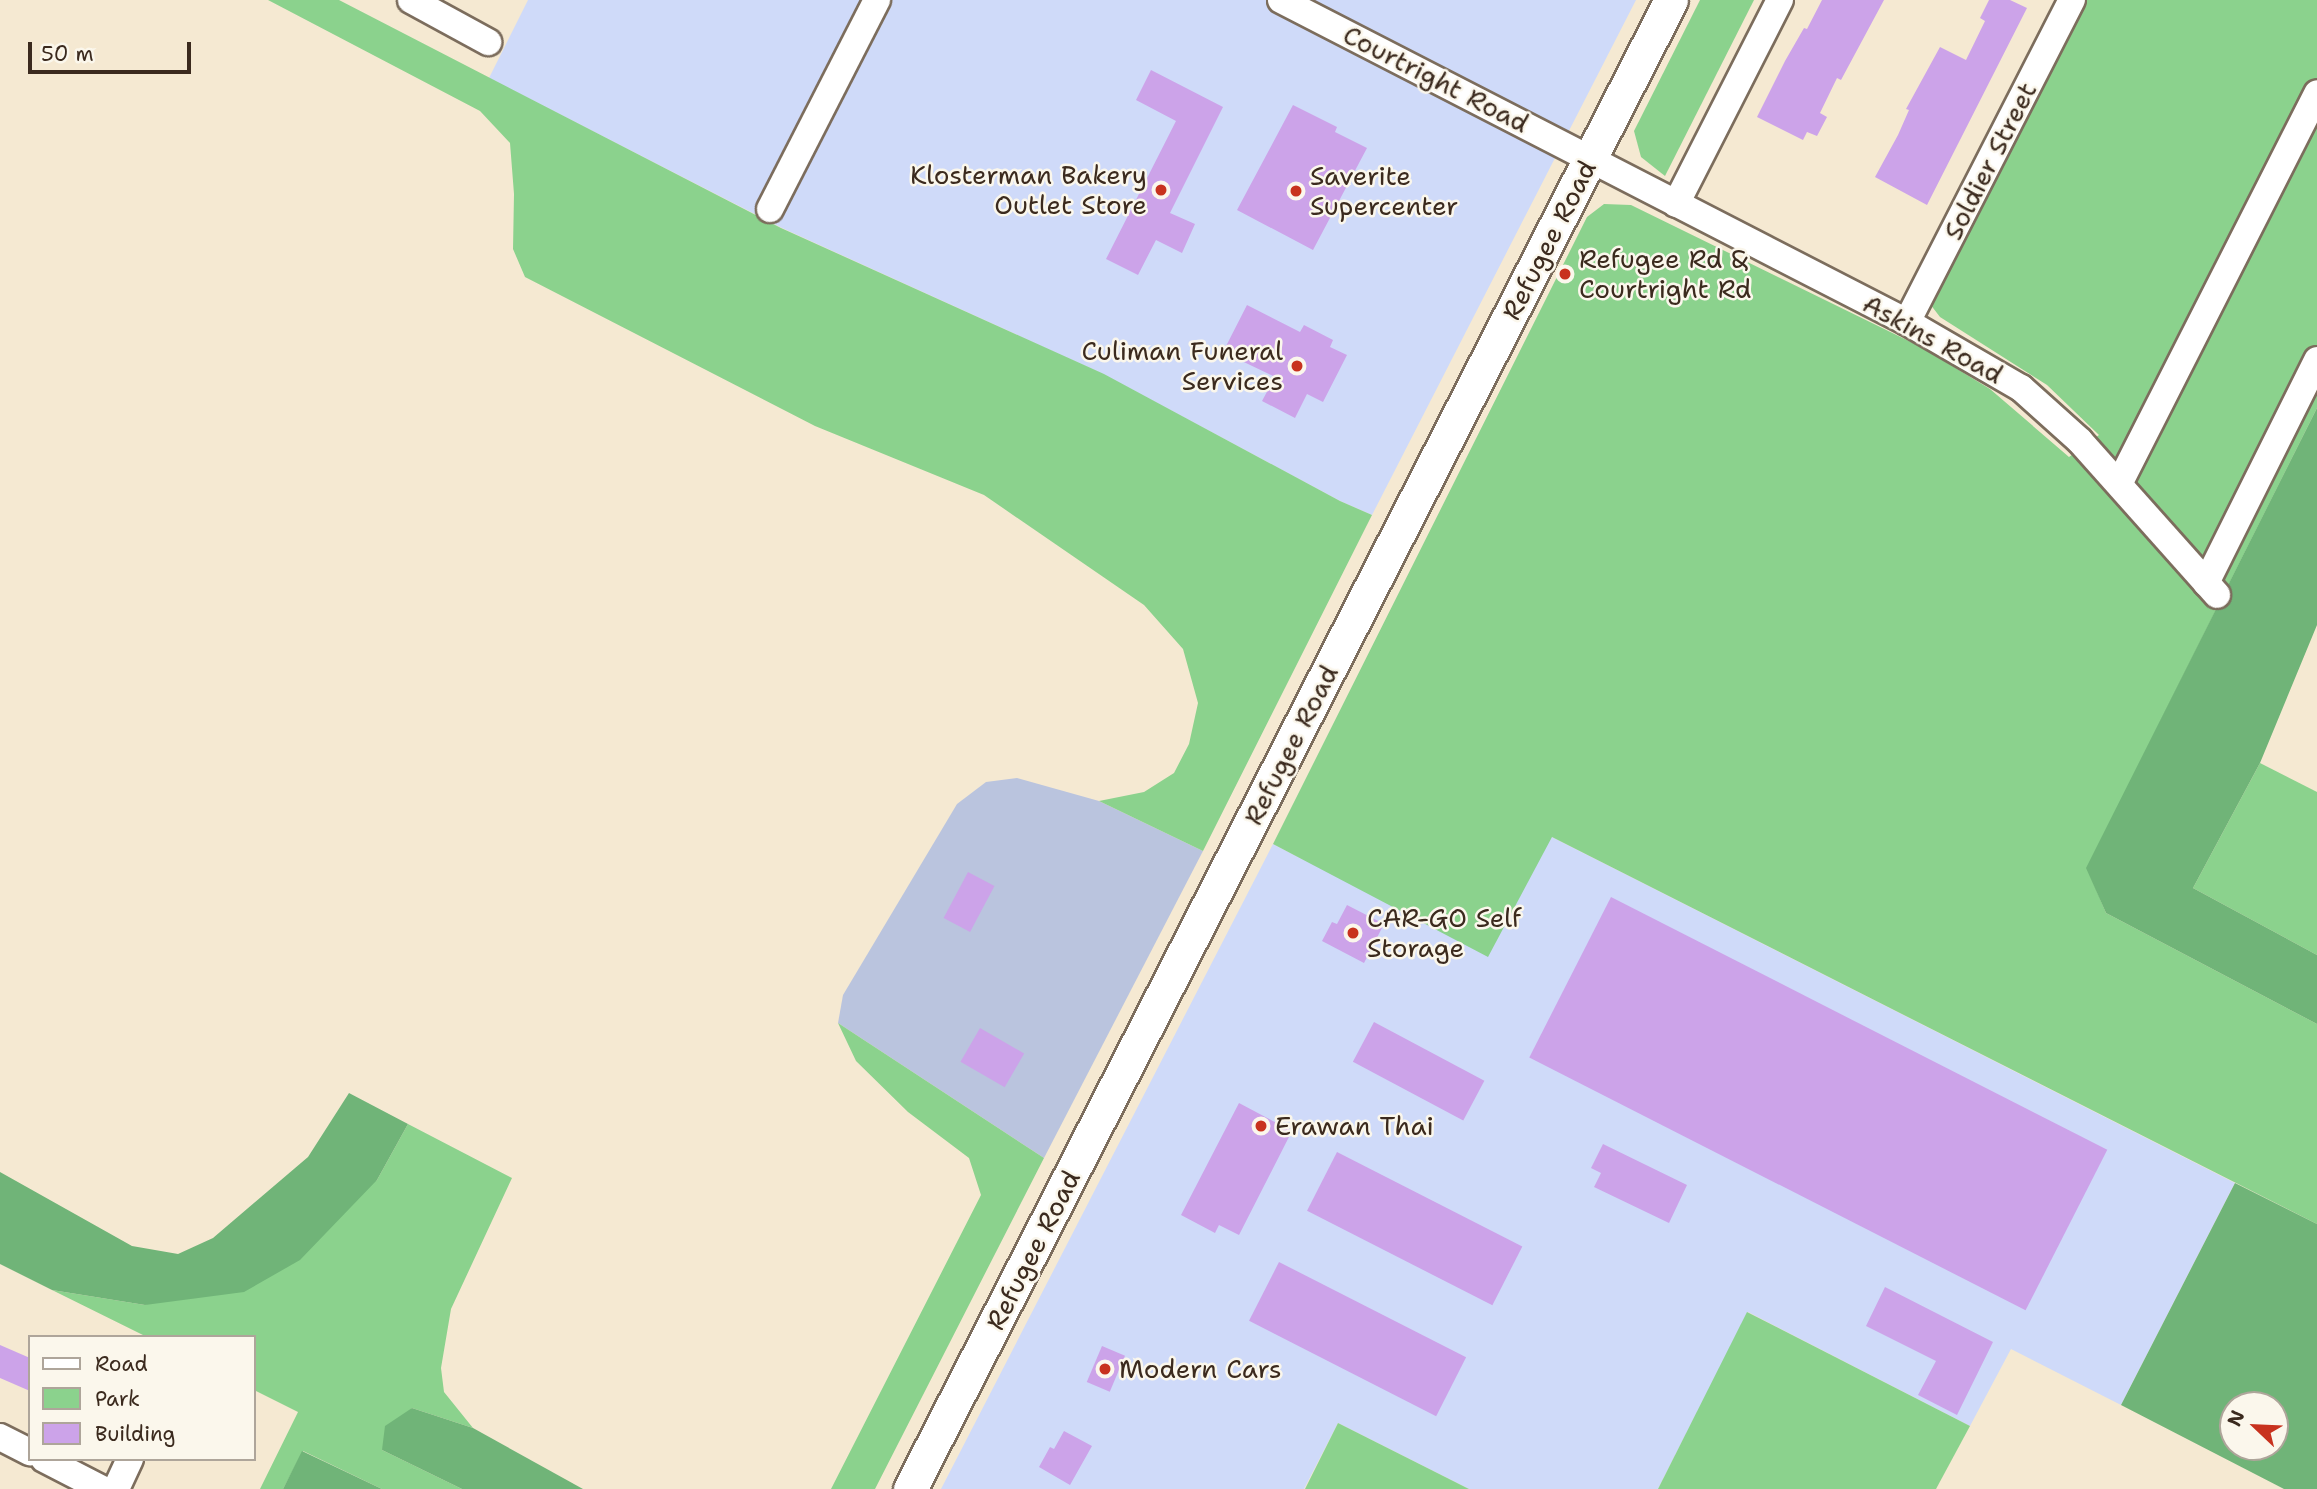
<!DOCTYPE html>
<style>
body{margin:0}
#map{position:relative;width:2317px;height:1489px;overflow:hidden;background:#f5e9d2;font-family:"Shantell Sans",sans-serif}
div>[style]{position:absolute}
.built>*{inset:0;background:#cfdaf9}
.industrial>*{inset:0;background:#bac4de}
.green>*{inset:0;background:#8bd28d}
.forest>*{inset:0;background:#70b478}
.building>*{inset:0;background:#cca3e9;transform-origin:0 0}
.roads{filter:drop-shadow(2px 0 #7c6d5d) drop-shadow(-2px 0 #7c6d5d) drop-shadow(0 2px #7c6d5d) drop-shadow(0 -2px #7c6d5d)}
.minor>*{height:26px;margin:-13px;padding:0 13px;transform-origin:13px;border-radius:13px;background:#fff}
.major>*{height:33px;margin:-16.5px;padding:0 16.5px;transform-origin:16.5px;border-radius:16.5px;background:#fff}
.dots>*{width:19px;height:19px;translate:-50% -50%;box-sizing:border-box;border:4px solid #fbf7ec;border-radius:50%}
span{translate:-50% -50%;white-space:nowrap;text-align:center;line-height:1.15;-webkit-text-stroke:5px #fbf7ec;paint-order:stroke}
.street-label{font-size:26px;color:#3b2a1e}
.poi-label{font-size:26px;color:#3b2a1e}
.right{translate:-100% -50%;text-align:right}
.left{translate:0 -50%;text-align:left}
.legend{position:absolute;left:28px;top:1335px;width:228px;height:126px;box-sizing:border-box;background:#fbf7ec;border:2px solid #aea59a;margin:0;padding:9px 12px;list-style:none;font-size:21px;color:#3b2a1e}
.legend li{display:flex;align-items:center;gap:14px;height:35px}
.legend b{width:35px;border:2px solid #aea59a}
.north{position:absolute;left:2219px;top:1391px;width:70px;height:70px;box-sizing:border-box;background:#fbf7ec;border:2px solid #aea59a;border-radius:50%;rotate:293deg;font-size:19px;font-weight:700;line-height:28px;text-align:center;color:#3b2a1e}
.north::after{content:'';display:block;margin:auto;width:24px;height:32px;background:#c8321e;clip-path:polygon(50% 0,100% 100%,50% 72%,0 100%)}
.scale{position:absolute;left:28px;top:42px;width:163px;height:32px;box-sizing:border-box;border:4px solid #3b2a1e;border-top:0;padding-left:9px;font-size:21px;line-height:24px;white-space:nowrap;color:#3b2a1e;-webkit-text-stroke:5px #fbf7ec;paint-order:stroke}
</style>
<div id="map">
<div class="built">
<i style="clip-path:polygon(528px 0,1636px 0,1372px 515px,1340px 501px,1103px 374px,782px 228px,489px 78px)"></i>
<i style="clip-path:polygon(1552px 837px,2235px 1183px,2121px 1405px,2011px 1349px,1970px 1426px,1748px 1312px,1658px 1489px,1469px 1489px,1338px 1423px,1304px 1489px,941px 1489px,1273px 844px,1304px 860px)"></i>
</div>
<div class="industrial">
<i style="clip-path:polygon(1017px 778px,1099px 801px,1203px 851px,1044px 1158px,838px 1023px,843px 995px,957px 804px,986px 782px)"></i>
</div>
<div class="green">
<i style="clip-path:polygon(268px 0,339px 0,781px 228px,1104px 374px,1340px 501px,1372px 515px,1203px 851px,1099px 801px,1144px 792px,1174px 773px,1189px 744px,1198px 703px,1183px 649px,1144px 605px,984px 495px,815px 426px,525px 277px,513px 249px,514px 194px,510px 143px,480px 111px)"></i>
<i style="clip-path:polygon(1700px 0,1754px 0,1665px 176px,1641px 157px,1634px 131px)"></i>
<i style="clip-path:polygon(2086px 0,2317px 0,2317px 408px,2087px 868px,2106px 913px,2317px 1024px,2317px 1224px,1552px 837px,1488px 957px,1273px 844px,1587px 217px,1604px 204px,1631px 205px,1921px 347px,1990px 389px,2069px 457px,2099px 435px,2047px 385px,1940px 317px,1930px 304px)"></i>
<i style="clip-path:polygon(2260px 763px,2317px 792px,2317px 955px,2193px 888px)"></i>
<i style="clip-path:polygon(838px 1023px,1044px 1158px,875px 1489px,831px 1489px,981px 1195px,969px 1158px,908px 1112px,856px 1061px)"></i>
<i style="clip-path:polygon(408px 1124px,512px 1178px,451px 1309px,441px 1368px,444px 1392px,473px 1428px,412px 1408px,382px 1450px,462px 1489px,382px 1489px,303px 1451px,283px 1489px,260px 1489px,298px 1412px,254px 1390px,254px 1337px,147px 1337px,52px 1290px,145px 1305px,377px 1180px)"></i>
<i style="clip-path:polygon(1747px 1312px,1970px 1426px,1936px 1489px,1658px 1489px)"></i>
<i style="clip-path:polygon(1338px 1423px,1469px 1489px,1305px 1489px)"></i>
</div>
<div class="forest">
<i style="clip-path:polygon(2317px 408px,2317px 625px,2260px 763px,2193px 888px,2317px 955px,2317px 1024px,2106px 913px,2086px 868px)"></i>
<i style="clip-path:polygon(349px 1093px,408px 1124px,377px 1180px,300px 1260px,244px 1292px,145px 1305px,52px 1290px,0 1264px,0 1172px,132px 1246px,178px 1254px,213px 1238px,308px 1157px)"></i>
<i style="clip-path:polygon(evenodd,2235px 1183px,2317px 1224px,2317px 1489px,2284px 1489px,2121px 1405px,2235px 1183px,2275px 1405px,2275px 1447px,2233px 1447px,2233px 1405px,2275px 1405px)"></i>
<i style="clip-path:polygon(412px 1408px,473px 1428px,583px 1489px,462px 1489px,382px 1450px,385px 1426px)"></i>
<i style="clip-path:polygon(302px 1451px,382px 1489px,283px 1489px)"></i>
</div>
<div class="building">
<i style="clip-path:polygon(1822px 0,1884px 0,1841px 80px,1837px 78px,1820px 113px,1827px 117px,1817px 136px,1807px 132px,1803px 140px,1757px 117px,1785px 61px,1804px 28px,1807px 29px)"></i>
<i style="clip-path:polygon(1989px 0,2010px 0,2027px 8px,1927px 205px,1875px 177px,1898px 135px,1909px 110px,1906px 109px,1940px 47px,1966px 60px,1985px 21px,1980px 18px)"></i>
<i style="clip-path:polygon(1151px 70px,1223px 107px,1170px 213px,1195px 224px,1182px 253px,1156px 240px,1138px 275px,1106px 259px,1176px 121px,1136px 100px)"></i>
<i style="clip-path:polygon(1293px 105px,1337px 127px,1335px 132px,1367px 148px,1313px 250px,1237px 210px)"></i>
<i style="clip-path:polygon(1247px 305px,1300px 332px,1304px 325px,1333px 340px,1330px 347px,1347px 355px,1323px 402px,1307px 394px,1295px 418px,1262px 401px,1275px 377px,1223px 352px)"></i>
<i style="left:968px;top:872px;width:30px;height:52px;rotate:28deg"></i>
<i style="left:1611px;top:897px;width:557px;height:180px;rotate:27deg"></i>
<i style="clip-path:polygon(1347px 905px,1384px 924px,1364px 963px,1322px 941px,1332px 922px,1337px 924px)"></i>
<i style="left:1374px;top:1022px;width:125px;height:45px;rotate:28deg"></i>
<i style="left:980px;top:1028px;width:51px;height:39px;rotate:30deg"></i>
<i style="clip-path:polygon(1239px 1103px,1292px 1131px,1239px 1235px,1219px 1225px,1215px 1233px,1181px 1215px)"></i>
<i style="clip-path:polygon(1603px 1144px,1687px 1185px,1669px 1223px,1594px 1187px,1601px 1173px,1591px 1168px)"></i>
<i style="left:1337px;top:1152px;width:208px;height:66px;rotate:27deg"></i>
<i style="left:1279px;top:1262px;width:210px;height:66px;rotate:27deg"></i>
<i style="clip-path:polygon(1885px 1287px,1993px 1342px,1957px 1415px,1918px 1395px,1936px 1361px,1866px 1326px)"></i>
<i style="clip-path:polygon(0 1345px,30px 1358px,30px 1391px,0 1378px)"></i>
<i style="left:1102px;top:1346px;width:25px;height:39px;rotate:23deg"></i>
<i style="clip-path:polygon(1064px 1431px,1092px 1446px,1070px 1485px,1039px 1467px,1050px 1447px,1054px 1449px)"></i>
</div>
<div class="roads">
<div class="minor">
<i style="left:411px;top:0;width:88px;rotate:28.6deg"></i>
<i style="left:1281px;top:0;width:704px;rotate:27.22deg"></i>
<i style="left:1907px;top:322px;width:132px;rotate:30.1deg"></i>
<i style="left:2021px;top:388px;width:79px;rotate:41.9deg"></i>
<i style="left:2080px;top:441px;width:206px;rotate:48.3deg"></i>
<i style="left:1676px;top:204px;width:229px;rotate:-63deg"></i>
<i style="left:770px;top:209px;width:235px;rotate:-62.9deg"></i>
<i style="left:1907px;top:322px;width:362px;rotate:-62.9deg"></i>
<i style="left:2119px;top:484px;width:438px;rotate:-63.1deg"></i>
<i style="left:2206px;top:583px;width:249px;rotate:-63.5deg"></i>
<i style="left:0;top:1437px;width:34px;rotate:27deg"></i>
<i style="left:44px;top:1459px;width:65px;rotate:27.3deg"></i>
<i style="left:116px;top:1489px;width:33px;rotate:-65deg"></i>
</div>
<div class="major">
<i style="left:910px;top:1489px;width:1672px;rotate:-62.93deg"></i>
</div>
</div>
<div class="dots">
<i style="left:1161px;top:190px;background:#c8321e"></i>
<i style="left:1296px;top:191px;background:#c8321e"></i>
<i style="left:1565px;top:274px;background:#c8321e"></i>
<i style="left:1297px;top:366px;background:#c8321e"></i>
<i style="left:1353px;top:933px;background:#c8321e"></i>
<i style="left:1261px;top:1126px;background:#c8321e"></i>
<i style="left:1105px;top:1369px;background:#c8321e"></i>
</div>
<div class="street-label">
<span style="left:1436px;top:79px;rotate:27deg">Courtright Road</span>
<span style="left:1990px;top:161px;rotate:-63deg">Soldier Street</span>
<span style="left:1549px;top:240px;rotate:-63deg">Refugee Road</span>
<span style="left:1933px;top:339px;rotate:29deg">Askins Road</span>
<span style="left:1291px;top:745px;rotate:-63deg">Refugee Road</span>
<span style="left:1033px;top:1250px;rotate:-63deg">Refugee Road</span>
</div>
<div class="poi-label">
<span class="right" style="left:1147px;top:190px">Klosterman Bakery<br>Outlet Store</span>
<span class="left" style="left:1310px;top:191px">Saverite<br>Supercenter</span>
<span class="left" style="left:1579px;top:274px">Refugee Rd &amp;<br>Courtright Rd</span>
<span class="right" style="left:1283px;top:366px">Culiman Funeral<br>Services</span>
<span class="left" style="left:1367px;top:933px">CAR-GO Self<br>Storage</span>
<span class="left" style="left:1275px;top:1126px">Erawan Thai</span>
<span class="left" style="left:1119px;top:1369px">Modern Cars</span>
</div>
<ul class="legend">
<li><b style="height:9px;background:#fff"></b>Road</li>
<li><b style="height:19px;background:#8bd28d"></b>Park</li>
<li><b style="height:19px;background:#cca3e9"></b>Building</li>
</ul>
<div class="north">N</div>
<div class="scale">50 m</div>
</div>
